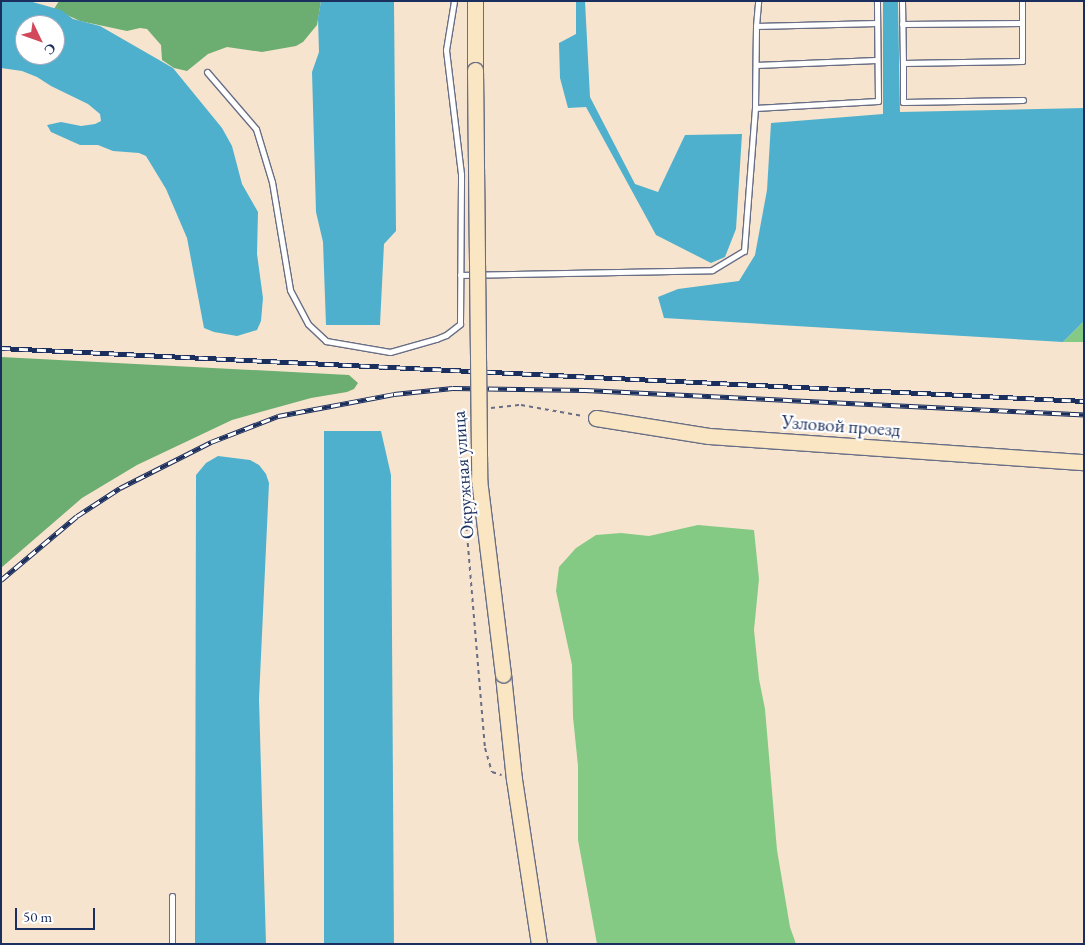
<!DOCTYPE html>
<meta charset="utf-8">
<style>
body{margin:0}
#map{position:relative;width:1085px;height:945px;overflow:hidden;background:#f7e4ce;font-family:"EB Garamond",serif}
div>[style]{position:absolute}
.green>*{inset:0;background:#85ca84}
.forest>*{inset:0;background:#6cae72}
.water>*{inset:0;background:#4eb0cd}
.path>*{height:2px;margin-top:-1px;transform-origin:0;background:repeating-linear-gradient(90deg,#686e85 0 4px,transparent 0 8px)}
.roads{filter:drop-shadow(1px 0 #686e85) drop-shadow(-1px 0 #686e85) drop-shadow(0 1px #686e85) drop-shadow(0 -1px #686e85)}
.lane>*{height:5px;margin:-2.5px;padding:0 2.5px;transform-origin:2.5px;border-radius:2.5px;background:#fff}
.secondary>*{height:15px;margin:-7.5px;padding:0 7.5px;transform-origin:7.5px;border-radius:7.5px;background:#fbe6c4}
.rail>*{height:5px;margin-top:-2.5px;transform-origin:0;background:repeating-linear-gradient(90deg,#fff 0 9px,#1b2f5e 0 18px);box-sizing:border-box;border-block:1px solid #1b2f5e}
.bridges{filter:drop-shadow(1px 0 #686e85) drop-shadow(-1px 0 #686e85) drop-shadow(0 1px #686e85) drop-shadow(0 -1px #686e85)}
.secondary-bridge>*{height:15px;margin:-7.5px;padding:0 7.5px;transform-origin:7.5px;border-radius:7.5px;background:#fbe6c4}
span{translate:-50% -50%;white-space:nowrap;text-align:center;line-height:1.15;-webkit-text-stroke:4.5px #fff;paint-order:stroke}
.street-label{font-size:19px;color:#1b2f5e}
.frame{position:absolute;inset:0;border:2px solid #1b2f5e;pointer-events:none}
.north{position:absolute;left:15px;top:15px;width:50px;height:50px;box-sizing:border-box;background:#fff;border:1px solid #a4acbf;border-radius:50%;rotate:132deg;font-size:14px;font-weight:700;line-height:20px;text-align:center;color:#1b2f5e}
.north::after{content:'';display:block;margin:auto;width:18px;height:22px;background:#d1495b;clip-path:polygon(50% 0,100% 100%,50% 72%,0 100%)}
.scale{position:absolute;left:15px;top:908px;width:80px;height:22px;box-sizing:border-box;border:2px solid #1b2f5e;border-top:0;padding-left:6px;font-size:15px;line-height:18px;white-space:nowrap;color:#1b2f5e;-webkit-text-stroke:4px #fff;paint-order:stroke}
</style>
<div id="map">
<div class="green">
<i style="clip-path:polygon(1084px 321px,1084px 342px,1063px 342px)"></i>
<i style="clip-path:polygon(698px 525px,754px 530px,759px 579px,754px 630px,759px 679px,765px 709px,777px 850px,790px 927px,796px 944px,597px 944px,578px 840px,578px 766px,573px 717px,572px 665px,556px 591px,559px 567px,576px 548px,596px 535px,621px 533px,649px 536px)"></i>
</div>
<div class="forest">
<i style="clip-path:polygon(59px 1px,321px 1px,317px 25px,303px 42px,296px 46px,262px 52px,227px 47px,208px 54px,187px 71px,174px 68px,162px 60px,161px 45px,147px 29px,140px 28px,127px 31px,80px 21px,54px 9px)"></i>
<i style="clip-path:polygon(1px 357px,349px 375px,358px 383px,354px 389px,347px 392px,311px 398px,232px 420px,137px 465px,82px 498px,1px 568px)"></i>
</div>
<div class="water">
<i style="clip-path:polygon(evenodd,1px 1px,29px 1px,61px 10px,73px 19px,100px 26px,173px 68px,222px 128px,232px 146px,242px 184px,258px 212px,257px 254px,263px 298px,261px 321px,257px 330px,237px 336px,214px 332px,204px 328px,187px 238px,166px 189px,146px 156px,139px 153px,113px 151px,98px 145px,80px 145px,51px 132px,47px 125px,61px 122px,81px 126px,95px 124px,101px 121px,100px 114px,88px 104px,51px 86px,37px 77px,22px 71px,1px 68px,1px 1px,25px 25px,55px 25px,55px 55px,25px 55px,25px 25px)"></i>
<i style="clip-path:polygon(321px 1px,394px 1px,396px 231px,384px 244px,380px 325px,326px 325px,323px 242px,316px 212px,312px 72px,319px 52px,318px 18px)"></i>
<i style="clip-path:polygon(576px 1px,585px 1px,590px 97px,635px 184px,658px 192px,685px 135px,742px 134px,736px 229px,725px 257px,711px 263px,656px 235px,586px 107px,568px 108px,560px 78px,559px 43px,576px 34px)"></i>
<i style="clip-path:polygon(883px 1px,898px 1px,900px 112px,1084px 108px,1084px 321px,1063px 342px,664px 318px,658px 297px,678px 289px,739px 281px,755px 255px,767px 190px,771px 123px,883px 114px)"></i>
<i style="clip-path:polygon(324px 431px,381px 431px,391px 475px,394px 944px,324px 944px)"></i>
<i style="clip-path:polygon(218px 456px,250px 460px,259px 465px,266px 474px,269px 483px,259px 699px,266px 944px,195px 944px,196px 475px,206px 463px)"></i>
</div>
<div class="path">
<i style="left:491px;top:408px;width:30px;rotate:-6deg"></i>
<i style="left:521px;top:405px;width:63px;rotate:10.1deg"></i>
<i style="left:465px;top:426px;width:14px;rotate:115deg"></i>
<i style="left:459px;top:439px;width:310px;rotate:85.2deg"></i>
<i style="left:485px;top:748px;width:25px;rotate:74deg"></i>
<i style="left:492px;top:772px;width:10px;rotate:17deg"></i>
</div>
<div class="roads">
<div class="lane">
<i style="left:902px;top:1px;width:62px;rotate:89.1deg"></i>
<i style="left:1022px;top:1px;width:60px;rotate:90deg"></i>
<i style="left:1022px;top:61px;width:119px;rotate:179deg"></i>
<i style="left:903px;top:63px;width:39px;rotate:90deg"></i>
<i style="left:903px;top:102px;width:120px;rotate:-1deg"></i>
<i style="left:877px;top:23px;width:121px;rotate:178.6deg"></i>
<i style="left:756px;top:26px;width:82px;rotate:90.7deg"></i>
<i style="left:755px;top:108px;width:123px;rotate:-3.3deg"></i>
<i style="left:878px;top:101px;width:100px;rotate:-90.6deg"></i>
<i style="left:902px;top:24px;width:120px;rotate:-0.5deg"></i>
<i style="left:756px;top:26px;width:25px;rotate:-85deg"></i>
<i style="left:756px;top:65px;width:120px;rotate:-2.4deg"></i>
<i style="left:207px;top:72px;width:75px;rotate:49.3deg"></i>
<i style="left:256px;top:129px;width:55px;rotate:73.2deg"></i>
<i style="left:272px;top:182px;width:109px;rotate:80.5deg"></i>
<i style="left:290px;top:290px;width:38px;rotate:62deg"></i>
<i style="left:308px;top:324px;width:25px;rotate:43deg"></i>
<i style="left:326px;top:341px;width:65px;rotate:9.8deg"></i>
<i style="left:390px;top:352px;width:48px;rotate:-15.8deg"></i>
<i style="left:436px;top:339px;width:11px;rotate:-22deg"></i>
<i style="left:446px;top:335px;width:18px;rotate:-38deg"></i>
<i style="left:460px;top:324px;width:150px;rotate:-89.6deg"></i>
<i style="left:461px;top:174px;width:125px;rotate:-96.9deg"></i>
<i style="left:446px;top:50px;width:50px;rotate:-80.7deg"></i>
<i style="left:460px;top:275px;width:252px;rotate:-1.1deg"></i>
<i style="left:712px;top:270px;width:37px;rotate:-31deg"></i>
<i style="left:744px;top:251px;width:143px;rotate:-85.6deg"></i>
<i style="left:172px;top:944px;width:48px;rotate:-90deg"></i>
</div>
<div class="secondary">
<i style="left:475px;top:70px;width:69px;rotate:-90deg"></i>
<i style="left:596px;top:418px;width:114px;rotate:9.1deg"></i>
<i style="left:709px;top:436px;width:376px;rotate:4deg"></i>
<i style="left:503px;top:675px;width:105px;rotate:84deg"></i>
<i style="left:514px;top:779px;width:167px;rotate:81.4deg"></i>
</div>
</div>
<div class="rail">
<i style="left:1px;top:348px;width:1084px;rotate:2.8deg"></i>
<i style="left:1px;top:580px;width:99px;rotate:-40.1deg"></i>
<i style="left:77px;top:516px;width:51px;rotate:-33.1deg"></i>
<i style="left:120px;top:488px;width:102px;rotate:-26.8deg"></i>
<i style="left:211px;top:442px;width:72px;rotate:-21.2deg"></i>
<i style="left:278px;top:416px;width:118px;rotate:-10.7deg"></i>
<i style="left:394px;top:394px;width:59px;rotate:-5.8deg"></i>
<i style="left:453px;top:388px;width:132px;rotate:0.9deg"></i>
<i style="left:585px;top:390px;width:500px;rotate:2.8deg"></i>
</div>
<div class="bridges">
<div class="secondary-bridge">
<i style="left:475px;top:70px;width:409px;rotate:89.4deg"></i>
<i style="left:479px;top:479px;width:197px;rotate:83deg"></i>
</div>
</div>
<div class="street-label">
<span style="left:841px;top:426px;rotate:4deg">Узловой проезд</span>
<span style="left:463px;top:475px;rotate:-94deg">Окружная улица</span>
</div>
<div class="frame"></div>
<div class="north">С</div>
<div class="scale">50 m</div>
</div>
